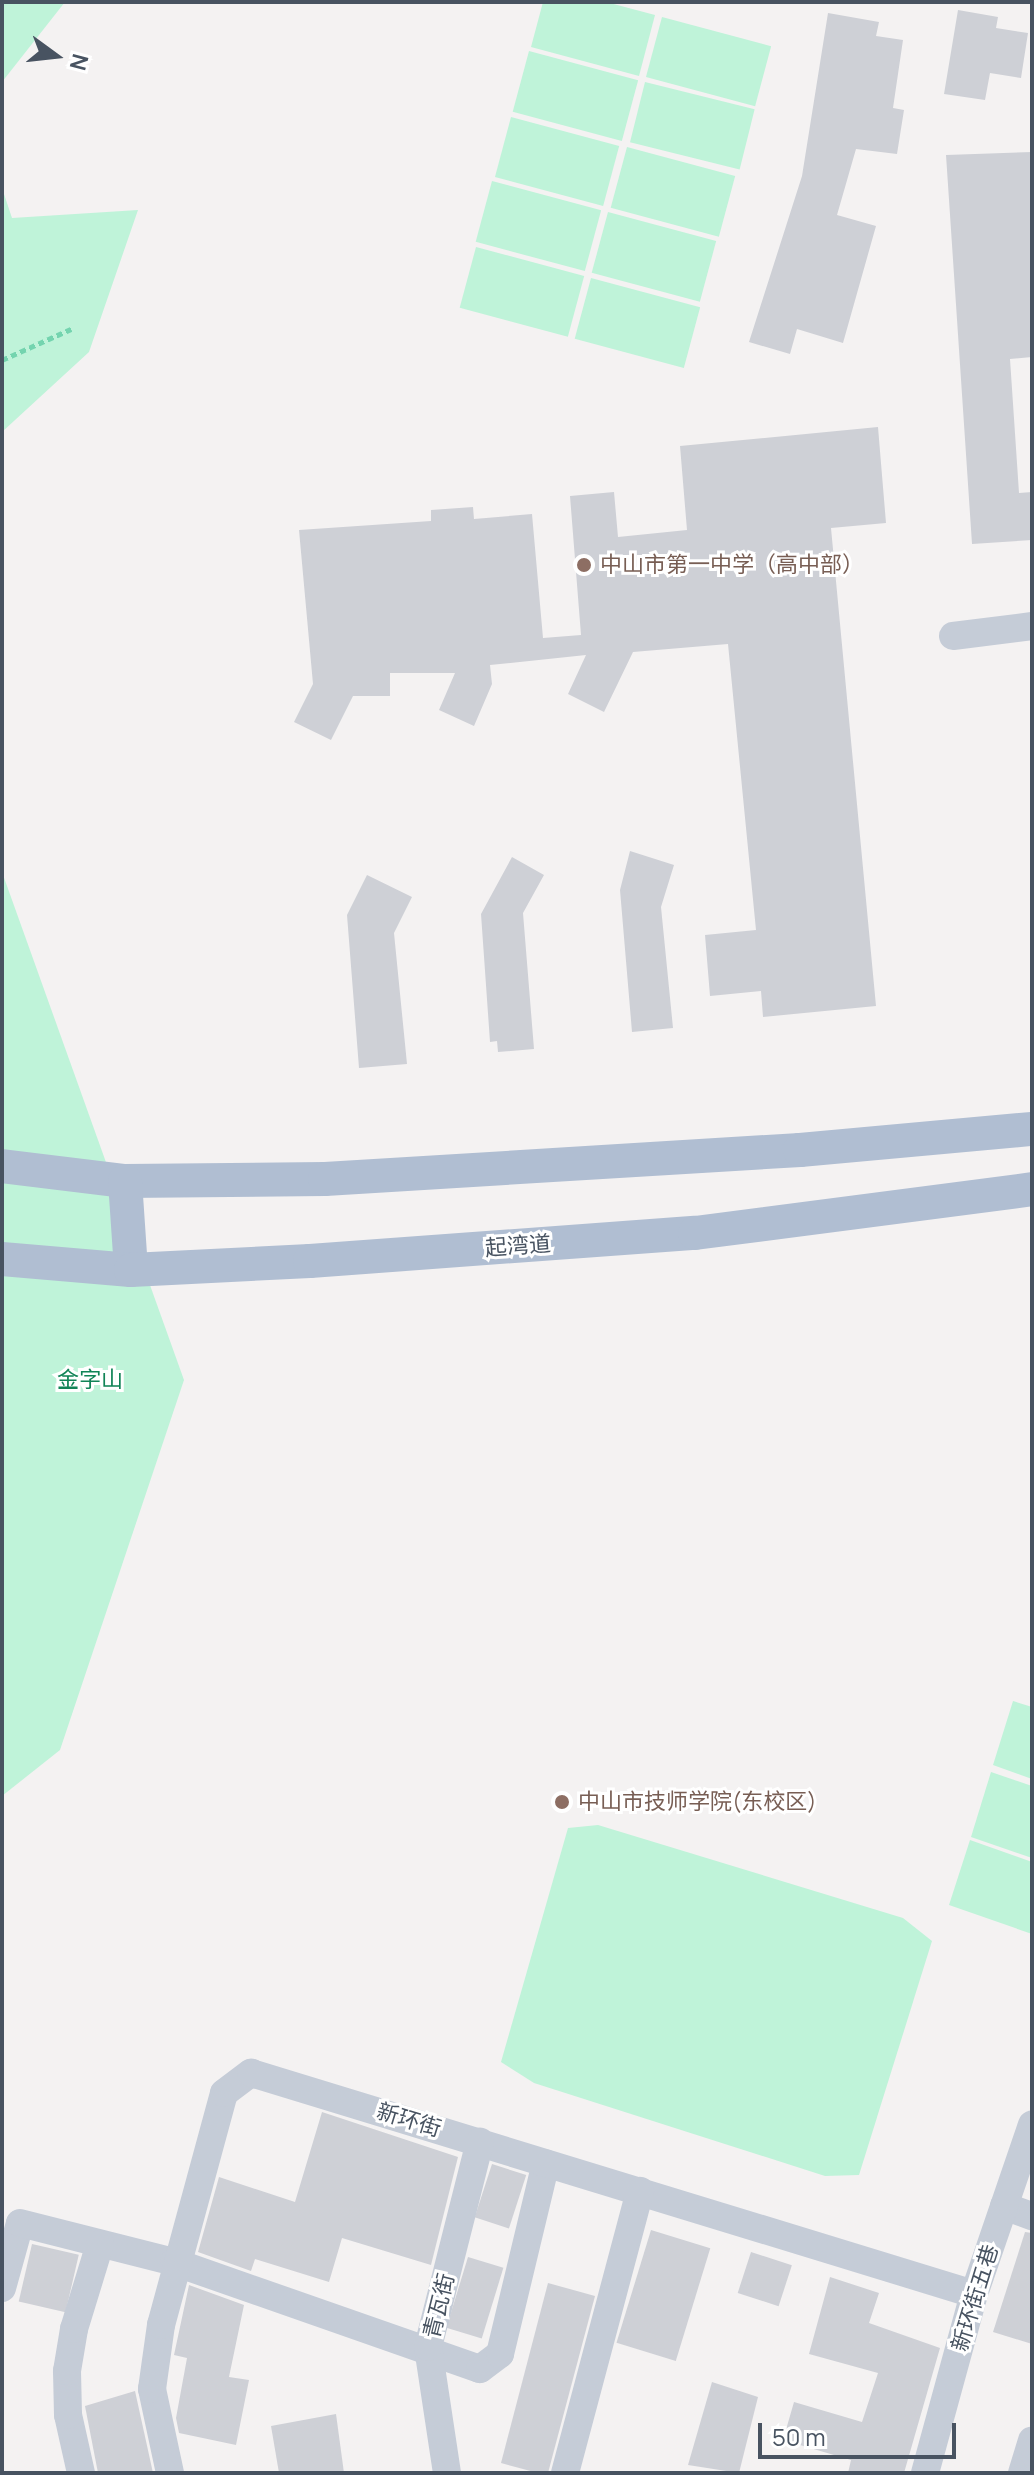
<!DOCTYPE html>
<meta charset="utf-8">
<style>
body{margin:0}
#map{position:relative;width:1034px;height:2475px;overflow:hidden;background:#f4f2f2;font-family:Manrope,"Noto Sans SC",sans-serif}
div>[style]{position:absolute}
.green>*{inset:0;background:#bff3d9;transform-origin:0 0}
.building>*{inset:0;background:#ced0d6;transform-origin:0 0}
.path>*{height:5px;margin-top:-2.5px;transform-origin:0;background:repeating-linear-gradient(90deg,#74d4af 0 6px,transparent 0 10px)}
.minor>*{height:28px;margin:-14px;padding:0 14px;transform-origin:14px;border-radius:14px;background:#c5ccd7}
.major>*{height:34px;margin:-17px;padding:0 17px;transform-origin:17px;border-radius:17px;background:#b0bed2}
.dots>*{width:22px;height:22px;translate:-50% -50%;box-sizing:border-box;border:4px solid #fff;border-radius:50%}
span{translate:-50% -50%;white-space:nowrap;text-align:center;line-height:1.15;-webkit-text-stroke:6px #fff;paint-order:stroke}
.education-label{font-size:22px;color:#785e54}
.left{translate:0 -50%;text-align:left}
.street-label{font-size:22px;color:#485361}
.park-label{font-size:22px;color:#118457}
.frame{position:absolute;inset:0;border:4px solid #485361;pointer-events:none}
.north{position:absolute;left:16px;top:16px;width:80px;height:80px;-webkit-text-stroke:6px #fff;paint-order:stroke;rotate:105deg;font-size:22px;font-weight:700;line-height:32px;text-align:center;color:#485361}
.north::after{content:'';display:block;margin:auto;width:28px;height:36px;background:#485361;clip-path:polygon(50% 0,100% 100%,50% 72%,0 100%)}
.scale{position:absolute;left:758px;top:2423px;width:198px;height:36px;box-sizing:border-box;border:4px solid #485361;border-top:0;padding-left:10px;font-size:24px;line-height:28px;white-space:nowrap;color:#485361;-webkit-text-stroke:6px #fff;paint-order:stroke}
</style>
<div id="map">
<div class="green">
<i style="clip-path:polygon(2px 2px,65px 2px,2px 82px)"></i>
<i style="clip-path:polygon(543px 2px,606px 2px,655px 15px,639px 76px,531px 47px)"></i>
<i style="left:662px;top:17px;width:113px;height:62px;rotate:15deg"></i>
<i style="left:529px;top:51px;width:113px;height:63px;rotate:15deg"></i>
<i style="left:645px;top:82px;width:113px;height:62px;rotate:14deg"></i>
<i style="left:511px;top:117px;width:112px;height:62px;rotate:15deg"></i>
<i style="left:627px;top:147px;width:112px;height:63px;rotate:15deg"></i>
<i style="left:492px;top:181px;width:113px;height:63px;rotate:15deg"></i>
<i style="clip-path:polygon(2px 188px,12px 218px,138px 210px,89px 352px,2px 432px)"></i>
<i style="left:608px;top:212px;width:112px;height:63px;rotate:15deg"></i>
<i style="left:476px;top:247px;width:112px;height:63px;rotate:15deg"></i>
<i style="left:591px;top:278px;width:113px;height:63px;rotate:15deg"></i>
<i style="clip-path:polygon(2px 872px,184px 1380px,60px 1750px,2px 1796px)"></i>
<i style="clip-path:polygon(1013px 1701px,1032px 1707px,1032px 1779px,993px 1765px)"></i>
<i style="clip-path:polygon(991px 1772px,1032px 1786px,1032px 1858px,971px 1837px)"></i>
<i style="clip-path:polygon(598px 1825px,903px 1918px,932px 1941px,859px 2175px,825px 2176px,534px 2083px,501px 2062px,568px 1828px)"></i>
<i style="clip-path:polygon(970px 1840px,1032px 1862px,1032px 1934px,949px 1905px)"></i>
</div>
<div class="building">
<i style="clip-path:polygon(958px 10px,998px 17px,996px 28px,1028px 33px,1021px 78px,990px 73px,985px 100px,944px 94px)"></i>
<i style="clip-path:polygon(828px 13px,879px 22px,876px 36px,903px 40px,893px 108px,904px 110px,897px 154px,856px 149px,837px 215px,876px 226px,843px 343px,797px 329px,790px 354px,749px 342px,802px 176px)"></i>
<i style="clip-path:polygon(1032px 152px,1032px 357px,1010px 359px,1019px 493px,1032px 492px,1032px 540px,972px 544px,946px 155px)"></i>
<i style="clip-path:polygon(878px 427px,886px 523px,831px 528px,876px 1006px,763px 1017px,761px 991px,710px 996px,705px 935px,756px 930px,728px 644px,633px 652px,604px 712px,568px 694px,586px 655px,490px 665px,492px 684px,474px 726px,439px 710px,455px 673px,390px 673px,390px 696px,353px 696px,331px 740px,294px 722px,313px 684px,299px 530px,431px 521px,431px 510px,473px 507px,474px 519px,532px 514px,543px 638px,581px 635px,570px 496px,614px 492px,618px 537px,687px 530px,680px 446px)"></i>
<i style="clip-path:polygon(630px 851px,674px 865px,661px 907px,673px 1028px,632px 1032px,620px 890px)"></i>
<i style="clip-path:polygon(512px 857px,544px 875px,523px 913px,534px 1049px,498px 1052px,497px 1041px,490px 1042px,481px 914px)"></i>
<i style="clip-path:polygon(367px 875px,412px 897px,394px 933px,407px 1064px,359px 1068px,347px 915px)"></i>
<i style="clip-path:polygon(322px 2112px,458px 2157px,431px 2265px,342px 2238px,329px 2282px,255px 2259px,251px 2271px,198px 2252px,219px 2177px,295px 2202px)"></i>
<i style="left:492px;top:2164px;width:36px;height:56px;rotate:18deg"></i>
<i style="left:651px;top:2230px;width:62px;height:118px;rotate:17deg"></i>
<i style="clip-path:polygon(1025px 2232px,1032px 2233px,1032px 2344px,993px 2332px)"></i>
<i style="left:32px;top:2244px;width:48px;height:59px;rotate:13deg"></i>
<i style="left:751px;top:2252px;width:43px;height:43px;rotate:18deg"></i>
<i style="left:468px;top:2257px;width:37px;height:74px;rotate:17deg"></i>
<i style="clip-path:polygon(830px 2277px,879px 2293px,869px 2323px,940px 2348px,904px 2473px,848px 2473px,851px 2460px,783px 2440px,794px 2402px,862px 2422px,878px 2373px,809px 2354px)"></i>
<i style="clip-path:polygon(548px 2283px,595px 2296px,548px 2473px,538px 2473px,501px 2463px)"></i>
<i style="clip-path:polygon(189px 2285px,244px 2305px,229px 2377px,249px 2380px,236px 2445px,179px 2433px,176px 2418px,187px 2358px,174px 2355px)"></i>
<i style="clip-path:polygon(712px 2382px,758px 2397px,739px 2473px,688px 2465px)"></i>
<i style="clip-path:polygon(135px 2391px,153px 2473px,98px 2473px,85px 2406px)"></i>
<i style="clip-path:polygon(336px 2414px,344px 2473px,279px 2473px,271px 2426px)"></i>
</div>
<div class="path">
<i style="left:2px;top:360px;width:76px;rotate:-24.2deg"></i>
</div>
<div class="minor">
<i style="left:953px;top:636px;width:80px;rotate:-7.2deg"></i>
<i style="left:1004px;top:2206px;width:30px;rotate:20deg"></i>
<i style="left:2px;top:2288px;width:67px;rotate:-74.5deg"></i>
<i style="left:20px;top:2223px;width:159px;rotate:14.2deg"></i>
<i style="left:174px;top:2262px;width:324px;rotate:19.3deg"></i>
<i style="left:480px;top:2369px;width:25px;rotate:-37deg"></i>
<i style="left:500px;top:2354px;width:196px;rotate:-76.5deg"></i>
<i style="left:81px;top:2473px;width:59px;rotate:-102.6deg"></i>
<i style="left:68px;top:2415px;width:44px;rotate:-91.3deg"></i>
<i style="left:67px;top:2371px;width:43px;rotate:-80.5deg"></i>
<i style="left:74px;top:2329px;width:89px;rotate:-73deg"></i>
<i style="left:170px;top:2473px;width:86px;rotate:-102.1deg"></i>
<i style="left:152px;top:2389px;width:65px;rotate:-82deg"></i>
<i style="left:161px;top:2325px;width:240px;rotate:-74.8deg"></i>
<i style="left:224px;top:2093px;width:34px;rotate:-37deg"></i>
<i style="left:251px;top:2073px;width:756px;rotate:17deg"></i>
<i style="left:447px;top:2473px;width:127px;rotate:-98.6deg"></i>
<i style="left:428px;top:2347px;width:212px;rotate:-75.8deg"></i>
<i style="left:565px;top:2473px;width:292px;rotate:-75.1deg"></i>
<i style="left:925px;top:2473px;width:186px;rotate:-74.7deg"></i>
<i style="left:974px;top:2294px;width:179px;rotate:-71.1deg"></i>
<i style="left:1022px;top:2473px;width:34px;rotate:-73deg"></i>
</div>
<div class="major">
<i style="left:2px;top:1166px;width:124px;rotate:7deg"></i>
<i style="left:125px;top:1181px;width:200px;rotate:-0.6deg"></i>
<i style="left:325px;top:1179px;width:476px;rotate:-3.5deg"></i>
<i style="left:800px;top:1150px;width:233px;rotate:-5.2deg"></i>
<i style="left:125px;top:1181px;width:89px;rotate:86.1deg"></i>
<i style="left:2px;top:1259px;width:129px;rotate:4.9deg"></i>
<i style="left:131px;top:1270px;width:179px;rotate:-2.9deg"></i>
<i style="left:310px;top:1261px;width:386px;rotate:-4.2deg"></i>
<i style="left:695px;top:1233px;width:340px;rotate:-7.4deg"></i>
</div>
<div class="dots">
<i style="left:584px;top:565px;background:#8d6e63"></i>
<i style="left:562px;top:1802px;background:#8d6e63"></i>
</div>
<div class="education-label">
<span class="left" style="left:600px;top:565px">中山市第一中学（高中部）</span>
<span class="left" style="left:578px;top:1802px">中山市技师学院(东校区)</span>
</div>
<div class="street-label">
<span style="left:518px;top:1246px;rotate:-4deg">起湾道</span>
<span style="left:409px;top:2120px;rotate:17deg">新环街</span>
<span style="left:975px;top:2298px;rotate:-73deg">新环街五巷</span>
<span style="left:439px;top:2306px;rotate:-76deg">青瓦街</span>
</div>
<div class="park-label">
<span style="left:90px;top:1380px">金字山</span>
</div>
<div class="frame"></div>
<div class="north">N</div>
<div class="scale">50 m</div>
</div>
